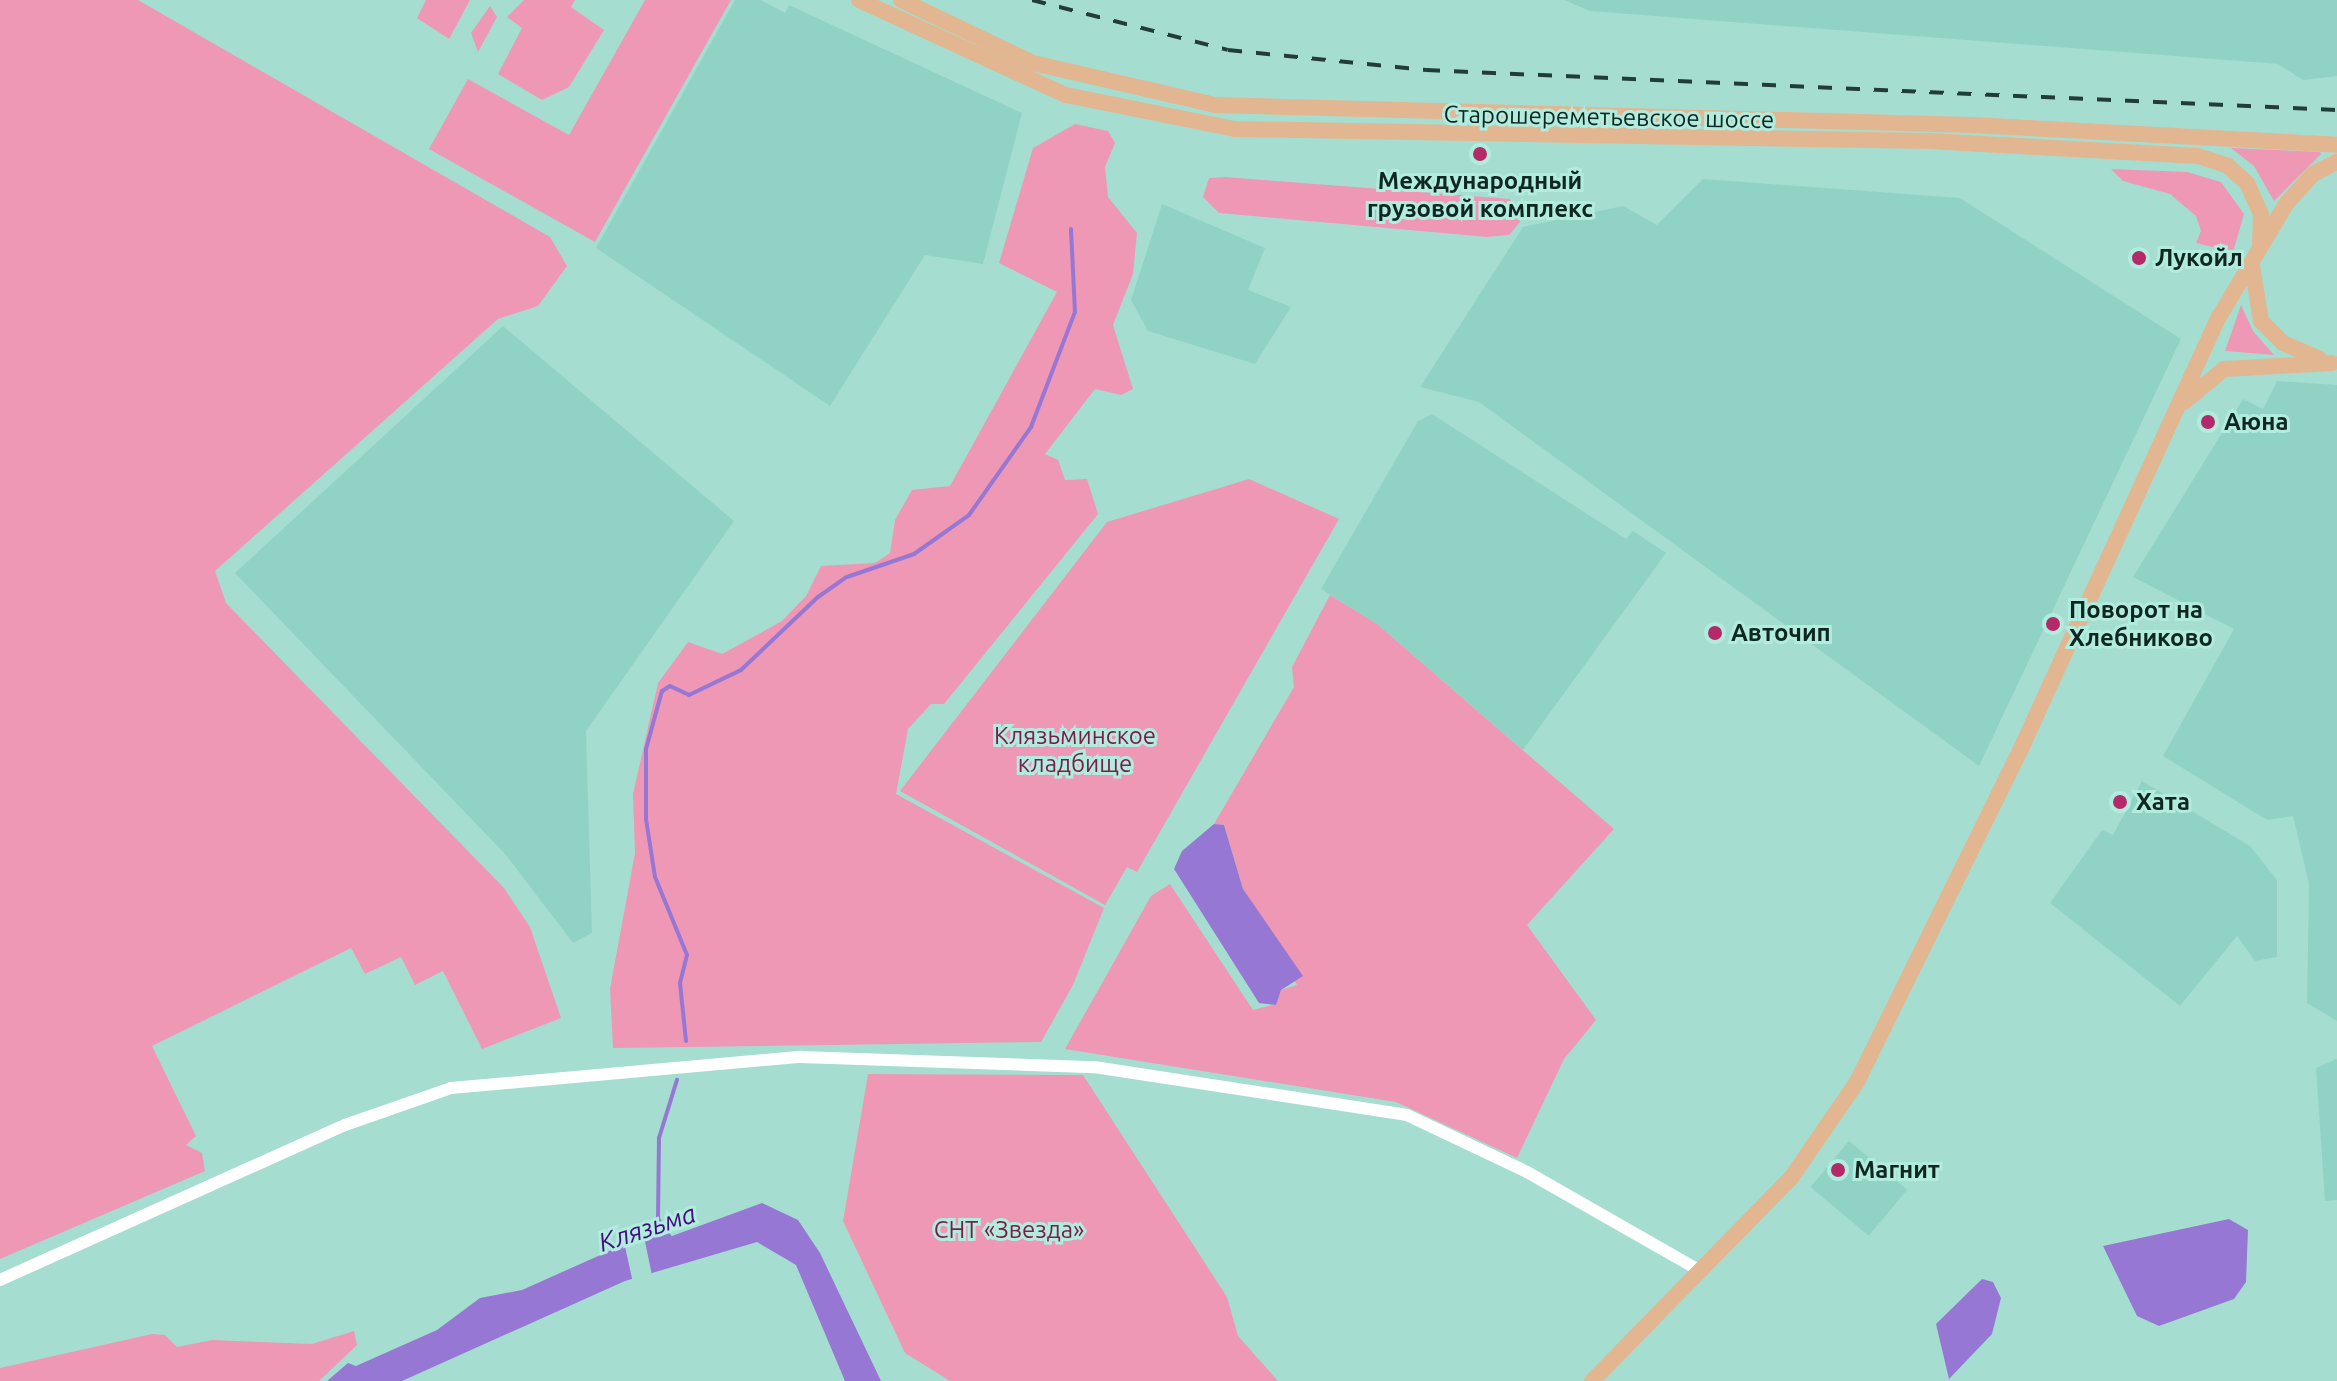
<!DOCTYPE html>
<meta charset="utf-8">
<style>
body{margin:0}
#map{position:relative;width:2337px;height:1381px;overflow:hidden;background:#a5ded1;font-family:Ubuntu,sans-serif}
div>[style]{position:absolute}
.built>*{inset:0;background:#90d3c4;transform-origin:0 0}
.green>*{inset:0;background:#ee98b5}
.water>*{inset:0;background:#9777d4}
.pier>*{inset:0;background:#a5ded1}
.stream>*{height:4px;margin:-2px;padding:0 2px;transform-origin:2px;border-radius:2px;background:#9777d4}
.minor>*{height:12px;margin:-6px;padding:0 6px;transform-origin:6px;border-radius:6px;background:#fff}
.major>*{height:16px;margin:-8px;padding:0 8px;transform-origin:8px;border-radius:8px;background:#e2b691}
.rail>*{height:4px;margin-top:-2px;transform-origin:0;background:repeating-linear-gradient(90deg,#223d37 0 14px,transparent 0 28px)}
.dots>*{width:22px;height:22px;translate:-50% -50%;box-sizing:border-box;border:4px solid #b1ecde;border-radius:50%}
span{translate:-50% -50%;white-space:nowrap;text-align:center;line-height:1.15;-webkit-text-stroke:6px #b1ecde;paint-order:stroke}
.street-label{font-size:24px;color:#0f2621}
.poi-label{font-size:24px;color:#0f2621;font-weight:700}
.left{translate:0 -50%;text-align:left}
.park-label{font-size:24px;color:#7c1c47}
.water-label{font-size:26px;color:#450b7f;font-style:italic}
</style>
<div id="map">
<div class="built">
<i style="clip-path:polygon(735px 0,761px 0,785px 13px,789px 5px,1022px 113px,983px 264px,925px 255px,830px 406px,596px 248px)"></i>
<i style="clip-path:polygon(1564px 0,2337px 0,2337px 76px,2303px 80px,2278px 64px,1590px 11px)"></i>
<i style="clip-path:polygon(1703px 179px,1960px 198px,2181px 339px,1979px 766px,1479px 402px,1420px 387px,1523px 227px,1623px 206px,1657px 225px)"></i>
<i style="clip-path:polygon(1162px 204px,1265px 248px,1248px 290px,1291px 307px,1255px 364px,1148px 331px,1131px 300px)"></i>
<i style="clip-path:polygon(503px 326px,734px 521px,586px 731px,592px 933px,573px 943px,506px 855px,235px 573px)"></i>
<i style="clip-path:polygon(2277px 381px,2337px 385px,2337px 1021px,2307px 1003px,2309px 884px,2293px 816px,2267px 820px,2163px 756px,2234px 629px,2133px 577px,2243px 399px,2263px 409px)"></i>
<i style="clip-path:polygon(1432px 414px,1626px 539px,1633px 531px,1666px 553px,1523px 750px,1377px 624px,1321px 589px,1418px 421px)"></i>
<i style="clip-path:polygon(2142px 781px,2250px 846px,2277px 880px,2277px 957px,2255px 961px,2237px 936px,2180px 1006px,2050px 903px,2102px 830px,2113px 835px)"></i>
<i style="clip-path:polygon(2337px 1059px,2337px 1200px,2325px 1201px,2316px 1068px)"></i>
<i style="left:1849px;top:1141px;width:76px;height:60px;rotate:40deg"></i>
</div>
<div class="green">
<i style="clip-path:polygon(0 0,138px 0,550px 237px,567px 266px,538px 306px,498px 319px,215px 571px,226px 603px,504px 888px,530px 927px,561px 1018px,482px 1049px,443px 971px,415px 985px,401px 957px,365px 974px,351px 948px,152px 1046px,196px 1136px,186px 1145px,202px 1153px,205px 1171px,0 1259px)"></i>
<i style="clip-path:polygon(426px 0,470px 0,449px 39px,417px 18px)"></i>
<i style="clip-path:polygon(524px 0,575px 0,571px 7px,604px 30px,569px 87px,542px 100px,498px 74px,522px 28px,507px 17px)"></i>
<i style="clip-path:polygon(645px 0,731px 0,595px 242px,429px 149px,468px 79px,569px 135px)"></i>
<i style="clip-path:polygon(490px 6px,497px 17px,478px 52px,471px 33px)"></i>
<i style="clip-path:polygon(1075px 124px,1108px 131px,1115px 143px,1105px 167px,1108px 197px,1137px 233px,1133px 274px,1113px 325px,1133px 389px,1121px 395px,1095px 389px,1045px 454px,1058px 460px,1065px 480px,1087px 479px,1098px 514px,944px 704px,931px 704px,908px 729px,896px 794px,1104px 908px,1073px 985px,1041px 1042px,613px 1048px,610px 989px,635px 853px,633px 794px,658px 683px,688px 642px,722px 654px,782px 621px,806px 596px,821px 566px,875px 563px,890px 553px,895px 520px,912px 490px,950px 486px,1057px 292px,999px 263px,1033px 148px)"></i>
<i style="clip-path:polygon(2231px 148px,2320px 152px,2321px 154px,2274px 201px,2254px 166px)"></i>
<i style="clip-path:polygon(2111px 169px,2187px 172px,2221px 182px,2244px 214px,2233px 252px,2196px 243px,2201px 231px,2196px 216px,2170px 194px,2123px 181px)"></i>
<i style="clip-path:polygon(1225px 177px,1510px 199px,1520px 222px,1509px 235px,1487px 237px,1219px 213px,1203px 197px,1209px 178px)"></i>
<i style="clip-path:polygon(2241px 305px,2253px 331px,2274px 355px,2225px 351px)"></i>
<i style="clip-path:polygon(1249px 479px,1339px 519px,1137px 872px,1127px 867px,1105px 905px,900px 791px,1107px 522px)"></i>
<i style="clip-path:polygon(1330px 595px,1377px 624px,1614px 829px,1527px 925px,1596px 1020px,1564px 1059px,1517px 1158px,1396px 1102px,1065px 1049px,1151px 896px,1170px 884px,1253px 1010px,1276px 1004px,1281px 990px,1297px 985px,1243px 889px,1224px 825px,1214px 824px,1294px 687px,1292px 667px)"></i>
<i style="clip-path:polygon(868px 1074px,1083px 1075px,1227px 1297px,1238px 1336px,1278px 1381px,950px 1381px,905px 1353px,843px 1221px)"></i>
<i style="clip-path:polygon(354px 1331px,357px 1345px,319px 1381px,0 1381px,0 1368px,152px 1334px,165px 1335px,177px 1347px,212px 1340px,312px 1344px)"></i>
</div>
<div class="water">
<i style="clip-path:polygon(1214px 824px,1224px 825px,1243px 889px,1303px 976px,1281px 990px,1276px 1005px,1259px 1003px,1174px 869px,1182px 851px)"></i>
<i style="clip-path:polygon(762px 1203px,798px 1220px,820px 1253px,881px 1381px,845px 1381px,796px 1265px,757px 1242px,625px 1281px,402px 1381px,327px 1381px,348px 1363px,356px 1366px,437px 1330px,480px 1298px,522px 1290px,652px 1232px,672px 1236px)"></i>
<i style="clip-path:polygon(2229px 1219px,2248px 1230px,2246px 1282px,2234px 1299px,2159px 1326px,2137px 1316px,2103px 1246px)"></i>
<i style="clip-path:polygon(1982px 1279px,1993px 1282px,2001px 1298px,1992px 1334px,1949px 1379px,1936px 1324px)"></i>
</div>
<div class="pier">
<i style="clip-path:polygon(643px 1232px,653px 1280px,633px 1283px,624px 1242px)"></i>
</div>
<div class="stream">
<i style="left:686px;top:1041px;width:58px;rotate:-95.9deg"></i>
<i style="left:680px;top:983px;width:29px;rotate:-76deg"></i>
<i style="left:687px;top:955px;width:84px;rotate:-112.3deg"></i>
<i style="left:655px;top:877px;width:59px;rotate:-98.8deg"></i>
<i style="left:646px;top:819px;width:70px;rotate:-90deg"></i>
<i style="left:646px;top:749px;width:60px;rotate:-74.6deg"></i>
<i style="left:662px;top:691px;width:9px;rotate:-32deg"></i>
<i style="left:670px;top:686px;width:21px;rotate:25deg"></i>
<i style="left:689px;top:695px;width:58px;rotate:-25.7deg"></i>
<i style="left:741px;top:670px;width:106px;rotate:-43.5deg"></i>
<i style="left:818px;top:597px;width:35px;rotate:-35deg"></i>
<i style="left:847px;top:577px;width:71px;rotate:-18.9deg"></i>
<i style="left:914px;top:554px;width:67px;rotate:-35.3deg"></i>
<i style="left:969px;top:515px;width:108px;rotate:-54.8deg"></i>
<i style="left:1031px;top:427px;width:123px;rotate:-69.1deg"></i>
<i style="left:1075px;top:312px;width:83px;rotate:-92.8deg"></i>
<i style="left:671px;top:1239px;width:24px;rotate:-123deg"></i>
<i style="left:658px;top:1219px;width:81px;rotate:-89.3deg"></i>
<i style="left:659px;top:1138px;width:61px;rotate:-72.8deg"></i>
</div>
<div class="minor">
<i style="left:0;top:1280px;width:378px;rotate:-24.2deg"></i>
<i style="left:345px;top:1125px;width:112px;rotate:-19.2deg"></i>
<i style="left:451px;top:1088px;width:351px;rotate:-5.1deg"></i>
<i style="left:801px;top:1057px;width:293px;rotate:2deg"></i>
<i style="left:1094px;top:1067px;width:317px;rotate:8.7deg"></i>
<i style="left:1407px;top:1115px;width:133px;rotate:25.4deg"></i>
<i style="left:1527px;top:1172px;width:198px;rotate:29.7deg"></i>
</div>
<div class="major">
<i style="left:859px;top:0;width:228px;rotate:24.7deg"></i>
<i style="left:1066px;top:95px;width:172px;rotate:11.4deg"></i>
<i style="left:1235px;top:129px;width:694px;rotate:0.99deg"></i>
<i style="left:1929px;top:141px;width:269px;rotate:3.2deg"></i>
<i style="left:2198px;top:156px;width:32px;rotate:18deg"></i>
<i style="left:2228px;top:166px;width:25px;rotate:42deg"></i>
<i style="left:2247px;top:183px;width:34px;rotate:66deg"></i>
<i style="left:2261px;top:214px;width:33px;rotate:92deg"></i>
<i style="left:901px;top:0;width:146px;rotate:25.5deg"></i>
<i style="left:1033px;top:63px;width:187px;rotate:13deg"></i>
<i style="left:1215px;top:105px;width:758px;rotate:1.51deg"></i>
<i style="left:1973px;top:125px;width:365px;rotate:3.1deg"></i>
<i style="left:2252px;top:266px;width:56px;rotate:80.7deg"></i>
<i style="left:2261px;top:321px;width:31px;rotate:45deg"></i>
<i style="left:2283px;top:343px;width:40px;rotate:23.4deg"></i>
<i style="left:2184px;top:402px;width:52px;rotate:-39.5deg"></i>
<i style="left:2224px;top:369px;width:108px;rotate:-3.2deg"></i>
<i style="left:1592px;top:1381px;width:284px;rotate:-45.6deg"></i>
<i style="left:1791px;top:1178px;width:116px;rotate:-55.5deg"></i>
<i style="left:1857px;top:1082px;width:379px;rotate:-63.8deg"></i>
<i style="left:2024px;top:742px;width:468px;rotate:-65.4deg"></i>
<i style="left:2219px;top:317px;width:131px;rotate:-59.3deg"></i>
<i style="left:2286px;top:204px;width:40px;rotate:-48deg"></i>
<i style="left:2313px;top:174px;width:27px;rotate:-27deg"></i>
</div>
<div class="rail">
<i style="left:1032px;top:0;width:202px;rotate:14.3deg"></i>
<i style="left:1228px;top:50px;width:199px;rotate:5.8deg"></i>
<i style="left:1426px;top:70px;width:912px;rotate:2.51deg"></i>
</div>
<div class="dots">
<i style="left:1480px;top:154px;background:#b42a68"></i>
<i style="left:2139px;top:258px;background:#b42a68"></i>
<i style="left:2208px;top:422px;background:#b42a68"></i>
<i style="left:2053px;top:624px;background:#b42a68"></i>
<i style="left:1715px;top:633px;background:#b42a68"></i>
<i style="left:2120px;top:802px;background:#b42a68"></i>
<i style="left:1838px;top:1170px;background:#b42a68"></i>
</div>
<div class="street-label">
<span style="left:1609px;top:117px;rotate:1deg">Старошереметьевское шоссе</span>
</div>
<div class="poi-label">
<span style="left:1480px;top:195px">Международный<br>грузовой комплекс</span>
<span class="left" style="left:2155px;top:258px">Лукойл</span>
<span class="left" style="left:2224px;top:422px">Аюна</span>
<span class="left" style="left:2069px;top:624px">Поворот на<br>Хлебниково</span>
<span class="left" style="left:1731px;top:633px">Авточип</span>
<span class="left" style="left:2136px;top:802px">Хата</span>
<span class="left" style="left:1854px;top:1170px">Магнит</span>
</div>
<div class="park-label">
<span style="left:1075px;top:750px">Клязьминское<br>кладбище</span>
<span style="left:1009px;top:1230px">СНТ «Звезда»</span>
</div>
<div class="water-label">
<span style="left:647px;top:1228px;rotate:-18deg">Клязьма</span>
</div>
</div>
